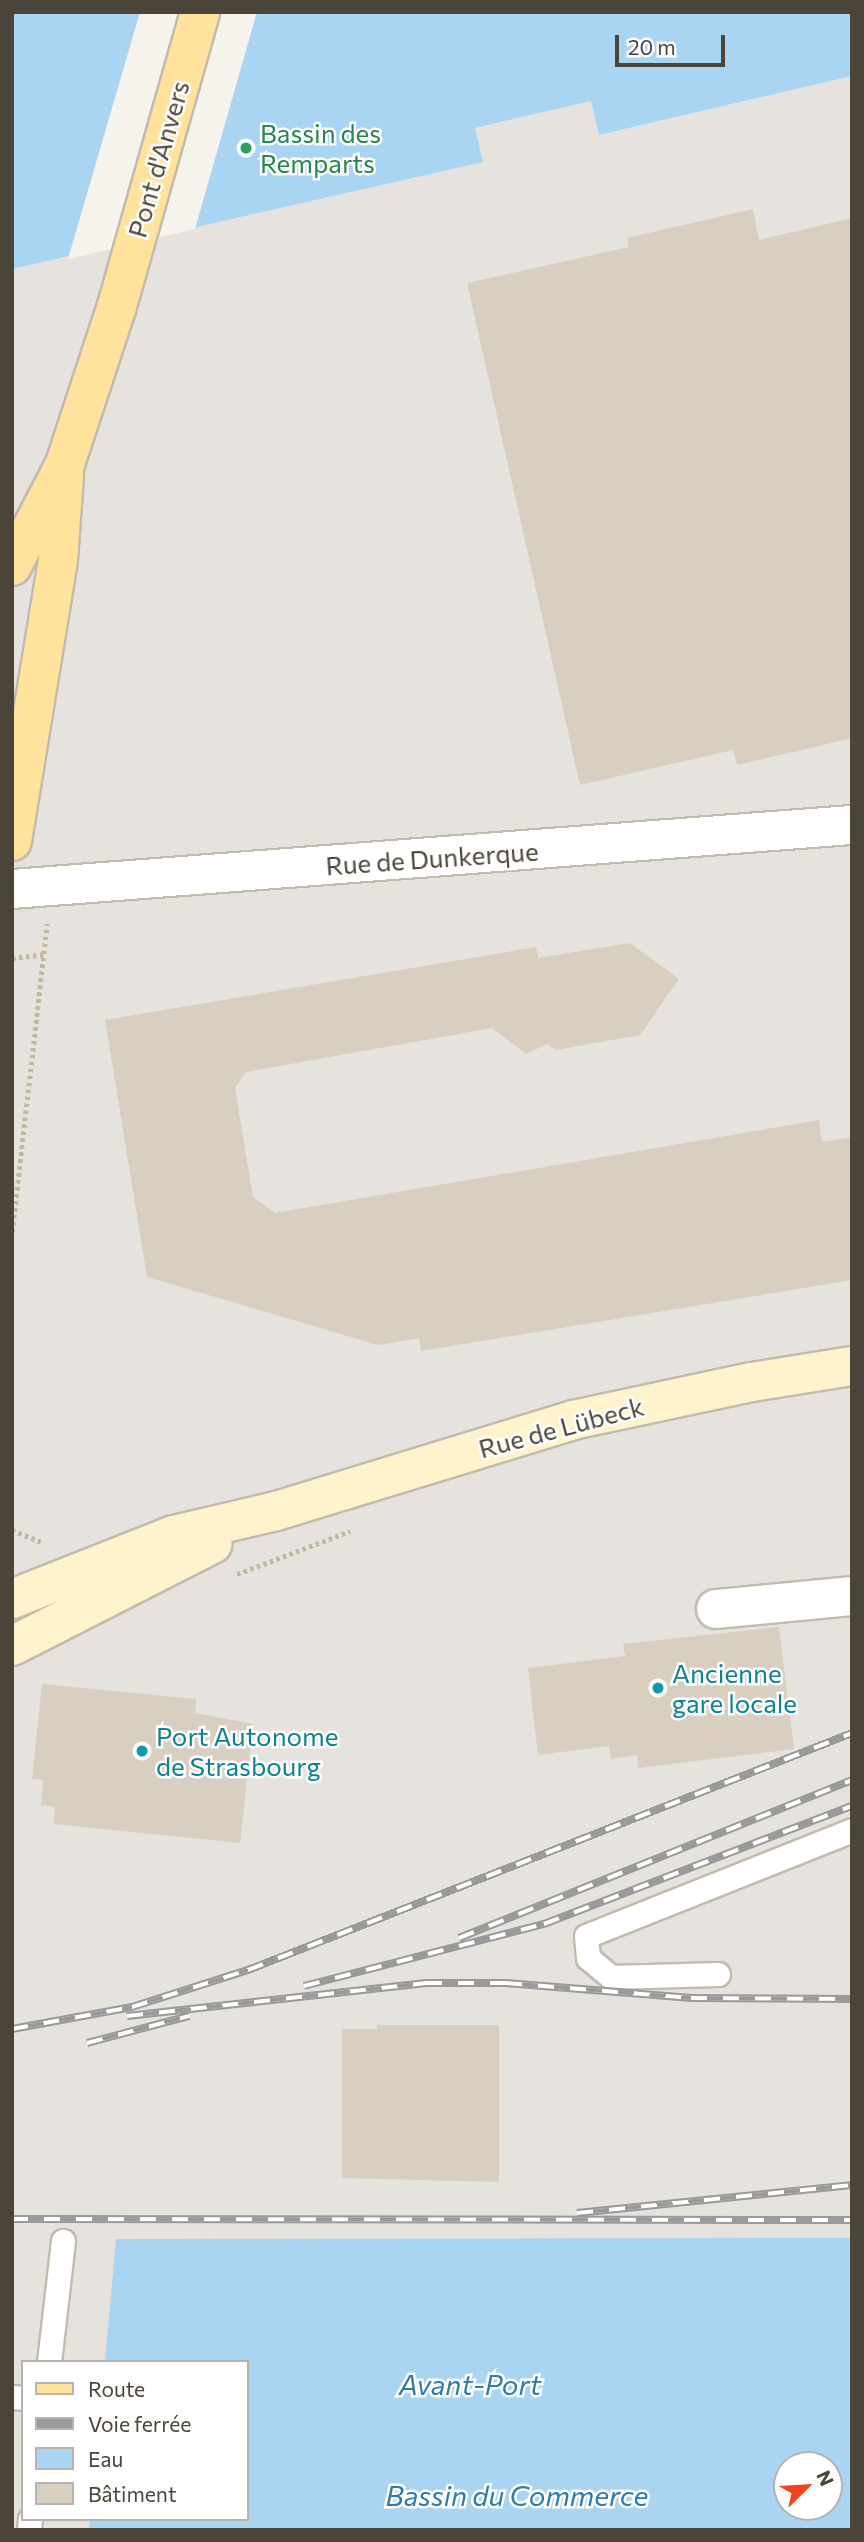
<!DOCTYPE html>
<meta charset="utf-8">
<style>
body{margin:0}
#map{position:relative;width:864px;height:2542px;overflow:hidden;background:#f6f3ec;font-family:Commissioner,sans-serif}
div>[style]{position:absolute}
.industrial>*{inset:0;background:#e6e2dd}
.water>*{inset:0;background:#a9d4f2}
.pier>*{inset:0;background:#f6f3ec}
.building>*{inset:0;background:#d8cfc1}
.path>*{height:4.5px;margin-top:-2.25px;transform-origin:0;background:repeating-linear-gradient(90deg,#c4b79f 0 3.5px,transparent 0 7px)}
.roads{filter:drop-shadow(2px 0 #c2bbae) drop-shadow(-2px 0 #c2bbae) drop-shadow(0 2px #c2bbae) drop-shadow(0 -2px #c2bbae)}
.service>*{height:23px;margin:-11.5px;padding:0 11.5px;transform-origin:11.5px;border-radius:11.5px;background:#fff}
.minor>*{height:38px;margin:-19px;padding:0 19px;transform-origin:19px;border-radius:19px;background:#fff}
.secondary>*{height:38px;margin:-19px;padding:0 19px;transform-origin:19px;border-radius:19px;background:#fff3cd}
.primary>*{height:38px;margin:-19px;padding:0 19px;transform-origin:19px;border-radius:19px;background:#ffe39c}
.rail>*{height:8px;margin-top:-4px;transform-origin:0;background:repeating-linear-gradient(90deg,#fff 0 16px,#9a9a9a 0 32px);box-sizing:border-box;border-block:2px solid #9a9a9a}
.dots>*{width:19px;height:19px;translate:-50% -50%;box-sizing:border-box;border:4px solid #fff;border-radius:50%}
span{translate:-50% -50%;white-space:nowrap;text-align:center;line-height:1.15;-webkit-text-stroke:5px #fff;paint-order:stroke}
.leisure-label{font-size:26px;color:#27864d}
.left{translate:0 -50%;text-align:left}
.street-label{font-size:26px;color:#4b4439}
.culture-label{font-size:26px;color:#0d838f}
.water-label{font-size:28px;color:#2e7ab2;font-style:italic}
.frame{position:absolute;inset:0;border:14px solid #4b4439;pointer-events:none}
.legend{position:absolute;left:21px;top:2360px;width:228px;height:161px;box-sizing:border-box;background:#fff;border:2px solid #b7b4b0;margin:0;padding:9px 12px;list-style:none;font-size:21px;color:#4b4439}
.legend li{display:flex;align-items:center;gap:14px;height:35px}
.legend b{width:35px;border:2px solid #b7b4b0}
.north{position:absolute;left:773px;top:2451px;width:70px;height:70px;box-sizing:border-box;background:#fff;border:2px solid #b7b4b0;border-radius:50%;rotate:66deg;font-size:19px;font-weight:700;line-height:28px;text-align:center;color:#4b4439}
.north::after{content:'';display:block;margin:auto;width:24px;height:32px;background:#fc3f1d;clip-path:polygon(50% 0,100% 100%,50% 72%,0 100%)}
.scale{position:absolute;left:615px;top:35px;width:110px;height:32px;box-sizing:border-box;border:4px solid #4b4439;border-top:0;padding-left:9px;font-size:21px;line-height:24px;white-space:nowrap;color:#4b4439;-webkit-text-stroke:5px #fff;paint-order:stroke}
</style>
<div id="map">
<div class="industrial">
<i style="clip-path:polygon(evenodd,852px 76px,852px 2530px,12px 2530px,12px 269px,482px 162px,475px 128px,591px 101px,600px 135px,852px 76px,23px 2362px,247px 2362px,247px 2519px,23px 2519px,23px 2362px,852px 76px,787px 2465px,829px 2465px,829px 2507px,787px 2507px,787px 2465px)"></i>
</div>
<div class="water">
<i style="clip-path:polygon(12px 12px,852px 12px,852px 76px,599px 135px,591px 101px,475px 128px,483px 162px,12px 269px)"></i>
<i style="clip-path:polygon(evenodd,852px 2238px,852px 2530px,89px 2530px,90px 2519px,247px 2519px,247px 2362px,105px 2362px,116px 2239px,852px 2238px,787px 2465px,829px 2465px,829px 2507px,787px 2507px,787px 2465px)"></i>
</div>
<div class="pier">
<i style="clip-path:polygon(140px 12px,257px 12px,195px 229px,68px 259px)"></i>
</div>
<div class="building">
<i style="clip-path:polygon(753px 209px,759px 240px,852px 218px,852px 738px,737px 765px,733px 750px,580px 785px,467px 283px,629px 247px,627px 238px)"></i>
<i style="clip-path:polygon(630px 943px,679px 979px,640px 1035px,556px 1050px,547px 1044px,526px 1054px,492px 1028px,246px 1072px,235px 1088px,253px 1197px,275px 1213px,819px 1120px,822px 1142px,852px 1137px,852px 1280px,421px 1351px,419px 1338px,378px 1345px,147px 1277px,105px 1020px,536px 947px,538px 958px)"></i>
<i style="clip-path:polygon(779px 1627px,794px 1749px,638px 1768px,637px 1755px,611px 1759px,609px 1746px,538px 1755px,528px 1668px,625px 1656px,623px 1644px)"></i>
<i style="clip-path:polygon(42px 1684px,196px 1699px,195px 1713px,253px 1724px,240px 1843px,54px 1824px,55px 1807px,41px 1805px,43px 1780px,32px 1779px)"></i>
<i style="clip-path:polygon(377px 2025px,499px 2025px,499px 2182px,342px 2178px,342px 2029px,377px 2029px)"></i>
</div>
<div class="path">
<i style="left:12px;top:958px;width:35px;rotate:-7deg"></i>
<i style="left:12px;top:1232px;width:310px;rotate:-83.5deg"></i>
<i style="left:12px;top:1530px;width:31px;rotate:22deg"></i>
<i style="left:237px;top:1574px;width:121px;rotate:-20.8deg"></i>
</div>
<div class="roads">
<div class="service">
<i style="left:718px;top:1974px;width:107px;rotate:178.4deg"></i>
<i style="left:611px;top:1977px;width:30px;rotate:-140deg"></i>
<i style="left:588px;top:1958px;width:22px;rotate:-95deg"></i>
<i style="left:586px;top:1936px;width:286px;rotate:-21.7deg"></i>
<i style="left:49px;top:2362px;width:122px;rotate:-83.4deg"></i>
<i style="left:12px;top:2397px;width:11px;rotate:5deg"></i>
<i style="left:29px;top:2530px;width:11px;rotate:-85deg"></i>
</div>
<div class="minor">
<i style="left:12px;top:889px;width:842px;rotate:-4.36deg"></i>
<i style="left:716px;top:1609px;width:137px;rotate:-5.5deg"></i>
</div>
<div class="secondary">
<i style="left:12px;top:1599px;width:174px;rotate:-21.6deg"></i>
<i style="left:174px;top:1535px;width:105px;rotate:-13.2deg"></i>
<i style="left:276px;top:1511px;width:311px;rotate:-17deg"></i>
<i style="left:573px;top:1420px;width:183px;rotate:-12deg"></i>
<i style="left:752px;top:1382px;width:101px;rotate:-9.1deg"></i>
<i style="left:12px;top:1646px;width:225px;rotate:-27deg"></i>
</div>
<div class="primary">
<i style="left:12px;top:566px;width:115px;rotate:-62.5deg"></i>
<i style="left:65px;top:464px;width:166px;rotate:-71.8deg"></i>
<i style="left:117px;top:306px;width:305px;rotate:-74.2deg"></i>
<i style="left:12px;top:841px;width:285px;rotate:-80.7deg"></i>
<i style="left:58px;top:560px;width:84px;rotate:-85.9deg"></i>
</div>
</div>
<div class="rail">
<i style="left:459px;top:1938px;width:424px;rotate:-21.9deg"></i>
<i style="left:304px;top:1986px;width:248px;rotate:-14.5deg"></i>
<i style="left:544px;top:1924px;width:330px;rotate:-21deg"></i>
<i style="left:127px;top:2016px;width:301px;rotate:-6.3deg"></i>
<i style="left:426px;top:1983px;width:80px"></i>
<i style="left:506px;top:1983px;width:186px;rotate:4.6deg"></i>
<i style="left:691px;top:1998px;width:161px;rotate:0.4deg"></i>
<i style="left:12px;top:2029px;width:122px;rotate:-10.4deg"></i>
<i style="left:132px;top:2007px;width:122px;rotate:-17.7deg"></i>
<i style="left:248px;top:1970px;width:649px;rotate:-21.42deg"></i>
<i style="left:87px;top:2043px;width:106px;rotate:-14.8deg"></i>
<i style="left:577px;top:2213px;width:276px;rotate:-5.8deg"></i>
<i style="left:12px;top:2219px;width:840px;rotate:0.07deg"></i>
</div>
<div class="dots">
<i style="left:246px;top:148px;background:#2e9e5b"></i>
<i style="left:658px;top:1688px;background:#0f9aa8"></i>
<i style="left:142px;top:1751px;background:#0f9aa8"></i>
</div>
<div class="leisure-label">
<span class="left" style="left:260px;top:148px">Bassin des<br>Remparts</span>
</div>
<div class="street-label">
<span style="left:158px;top:159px;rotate:-74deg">Pont d'Anvers</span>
<span style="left:432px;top:858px;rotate:-4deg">Rue de Dunkerque</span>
<span style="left:561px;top:1427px;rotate:-15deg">Rue de Lübeck</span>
</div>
<div class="culture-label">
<span class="left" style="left:672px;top:1688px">Ancienne<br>gare locale</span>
<span class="left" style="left:156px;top:1751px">Port Autonome<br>de Strasbourg</span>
</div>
<div class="water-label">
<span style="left:470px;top:2384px">Avant-Port</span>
<span style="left:517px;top:2495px">Bassin du Commerce</span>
</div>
<div class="frame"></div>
<ul class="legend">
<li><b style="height:9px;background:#ffe39c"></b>Route</li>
<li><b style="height:9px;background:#9a9a9a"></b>Voie ferrée</li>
<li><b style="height:19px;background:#a9d4f2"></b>Eau</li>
<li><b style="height:19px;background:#d8cfc1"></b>Bâtiment</li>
</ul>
<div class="north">N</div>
<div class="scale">20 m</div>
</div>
